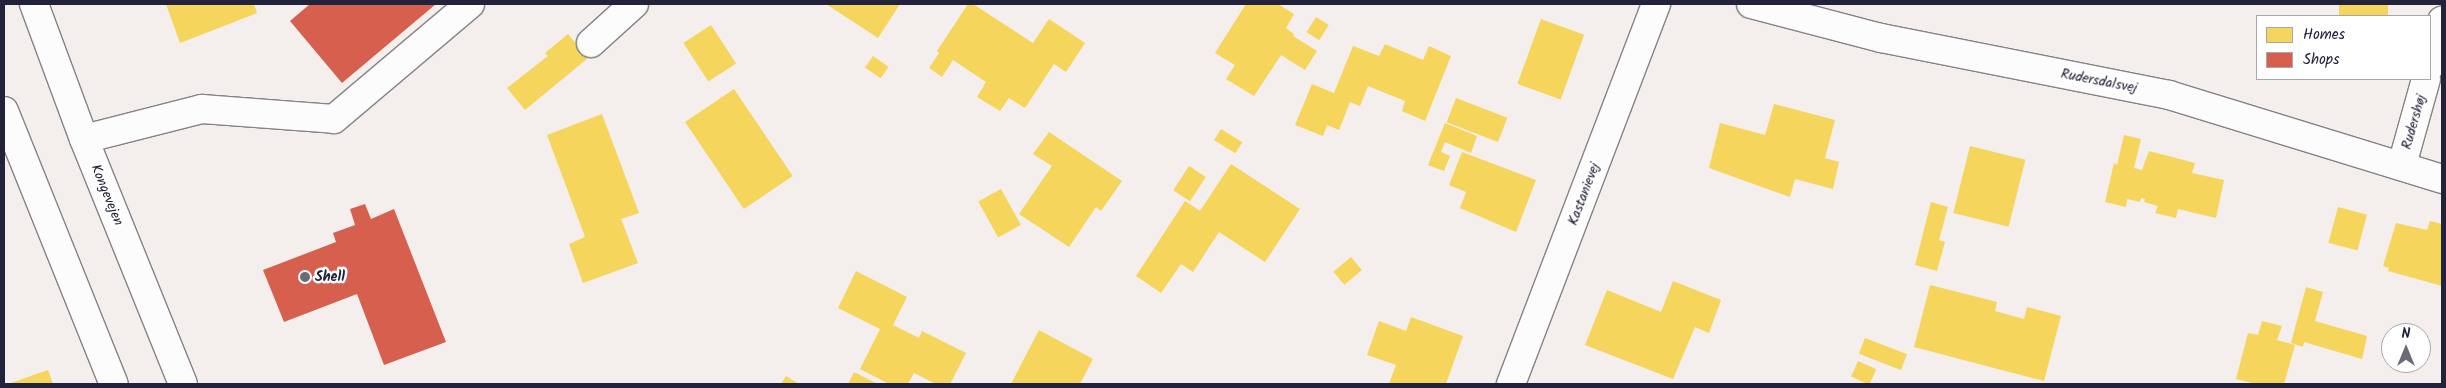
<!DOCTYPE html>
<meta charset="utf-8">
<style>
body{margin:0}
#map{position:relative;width:2446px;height:388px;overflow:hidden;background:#f4eeec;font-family:Kalam,sans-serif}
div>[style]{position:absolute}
.homes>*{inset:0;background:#f6d55c;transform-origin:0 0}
.shops>*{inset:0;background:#d6604d}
.roads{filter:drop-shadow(1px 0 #858286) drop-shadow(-1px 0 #858286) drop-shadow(0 1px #858286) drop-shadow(0 -1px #858286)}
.minor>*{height:28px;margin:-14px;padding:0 14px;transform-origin:14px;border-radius:14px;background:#fdfcfc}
.major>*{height:28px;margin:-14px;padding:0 14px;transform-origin:14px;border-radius:14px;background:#fdfcfc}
.dots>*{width:14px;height:14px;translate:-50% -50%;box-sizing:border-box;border:2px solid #fff;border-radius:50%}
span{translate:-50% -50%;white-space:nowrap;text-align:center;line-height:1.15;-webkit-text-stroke:5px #fff;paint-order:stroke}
.street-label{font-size:14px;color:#22223b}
.poi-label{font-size:14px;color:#22223b;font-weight:700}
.left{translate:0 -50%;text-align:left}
.frame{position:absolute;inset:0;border:5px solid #22223b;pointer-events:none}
.legend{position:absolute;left:2256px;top:15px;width:175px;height:65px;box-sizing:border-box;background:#fff;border:1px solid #a7a7b1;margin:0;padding:6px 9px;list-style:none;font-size:15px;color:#22223b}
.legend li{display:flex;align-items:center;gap:10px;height:25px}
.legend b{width:25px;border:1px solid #a7a7b1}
.north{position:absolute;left:2381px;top:323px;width:50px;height:50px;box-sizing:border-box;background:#fff;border:1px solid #a7a7b1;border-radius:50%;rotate:0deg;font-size:14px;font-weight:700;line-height:20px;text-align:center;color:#22223b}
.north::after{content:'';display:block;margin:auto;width:18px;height:22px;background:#6c6979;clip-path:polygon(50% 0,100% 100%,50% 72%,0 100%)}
</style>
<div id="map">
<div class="homes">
<i style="clip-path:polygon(166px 4px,254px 4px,257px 13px,180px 43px)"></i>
<i style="clip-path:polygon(826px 4px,900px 4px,878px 38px)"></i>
<i style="clip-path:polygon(968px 4px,973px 4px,1033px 43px,1049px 19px,1085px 43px,1066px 72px,1054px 64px,1025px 108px,1009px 98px,1000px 111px,977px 97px,986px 82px,953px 60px,942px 77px,929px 68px,939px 53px,937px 51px)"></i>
<i style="clip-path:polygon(1246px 4px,1278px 4px,1294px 14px,1286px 28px,1294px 34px,1293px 36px,1317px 51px,1305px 70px,1281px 55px,1254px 96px,1226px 79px,1235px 65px,1215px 53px)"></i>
<i style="left:2339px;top:4px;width:49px;height:12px"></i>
<i style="left:1316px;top:17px;width:15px;height:18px;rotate:32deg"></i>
<i style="left:1541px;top:19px;width:46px;height:69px;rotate:20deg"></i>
<i style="left:711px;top:25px;width:46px;height:33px;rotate:57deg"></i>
<i style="clip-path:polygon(568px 34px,588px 58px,525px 110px,507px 88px,548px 56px,545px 53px)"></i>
<i style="clip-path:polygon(1385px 44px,1423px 60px,1429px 46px,1451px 56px,1425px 121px,1402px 111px,1405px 101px,1368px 86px,1360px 106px,1350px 102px,1339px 130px,1327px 125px,1323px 136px,1295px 125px,1312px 84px,1334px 93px,1353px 46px,1379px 56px)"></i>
<i style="left:873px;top:56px;width:19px;height:14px;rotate:35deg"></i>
<i style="left:734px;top:89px;width:105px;height:59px;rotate:56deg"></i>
<i style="left:1456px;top:98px;width:55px;height:26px;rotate:21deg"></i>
<i style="clip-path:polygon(1774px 104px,1835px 120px,1825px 158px,1839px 162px,1833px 189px,1795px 179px,1790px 197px,1709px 168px,1720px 123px,1765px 135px)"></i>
<i style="clip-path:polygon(602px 114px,639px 213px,621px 219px,638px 263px,583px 283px,569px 244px,585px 237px,547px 135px)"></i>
<i style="clip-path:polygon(1445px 123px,1477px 136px,1471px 153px,1445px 142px,1441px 152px,1450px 156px,1444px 171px,1428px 165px)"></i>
<i style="left:1221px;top:129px;width:25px;height:13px;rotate:32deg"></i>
<i style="clip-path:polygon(1049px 132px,1122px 181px,1101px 211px,1096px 207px,1069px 247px,1019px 214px,1052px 166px,1033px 154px)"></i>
<i style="clip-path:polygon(2124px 135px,2141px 139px,2134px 168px,2142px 170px,2149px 151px,2195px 163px,2192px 173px,2224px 180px,2216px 218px,2178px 209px,2176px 218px,2155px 213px,2158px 206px,2144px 202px,2145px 199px,2141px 198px,2140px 202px,2127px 199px,2126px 207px,2105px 202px,2114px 163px,2117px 165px)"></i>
<i style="left:1970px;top:146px;width:57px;height:69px;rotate:14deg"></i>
<i style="clip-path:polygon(1462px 152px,1536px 180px,1516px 232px,1460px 208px,1466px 192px,1449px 185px)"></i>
<i style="clip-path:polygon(1231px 164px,1300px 209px,1265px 262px,1219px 232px,1193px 272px,1181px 264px,1161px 293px,1136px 276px,1185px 201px,1200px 211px)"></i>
<i style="left:1189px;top:166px;width:20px;height:29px;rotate:33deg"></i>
<i style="left:1001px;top:189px;width:41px;height:26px;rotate:61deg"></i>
<i style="clip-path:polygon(1931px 202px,1948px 207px,1939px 240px,1945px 242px,1937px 271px,1915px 265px)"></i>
<i style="left:2338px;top:207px;width:30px;height:37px;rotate:15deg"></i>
<i style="clip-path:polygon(2430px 221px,2442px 224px,2442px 286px,2388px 271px,2389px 268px,2383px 266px,2396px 223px,2427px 230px)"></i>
<i style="left:1351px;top:257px;width:17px;height:23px;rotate:50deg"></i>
<i style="clip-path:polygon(856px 271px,907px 297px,893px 325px,919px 338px,922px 331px,966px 353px,950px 384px,936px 384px,914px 373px,908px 384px,889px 384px,860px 369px,880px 329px,838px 308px)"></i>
<i style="clip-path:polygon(1673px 281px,1721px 300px,1709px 333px,1695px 327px,1673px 379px,1585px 345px,1607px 290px,1661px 312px)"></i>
<i style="clip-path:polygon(1930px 285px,1997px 302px,1995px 311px,2024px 319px,2027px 307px,2061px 316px,2044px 381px,1914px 347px)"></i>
<i style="clip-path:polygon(2306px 287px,2323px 292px,2315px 321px,2367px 336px,2362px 359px,2304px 342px,2303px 347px,2291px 343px)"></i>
<i style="clip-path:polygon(1411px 317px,1463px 336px,1446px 384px,1389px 384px,1396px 365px,1367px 355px,1379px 321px,1406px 331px)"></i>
<i style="clip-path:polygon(2262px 321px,2282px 326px,2277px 340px,2295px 345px,2284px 384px,2256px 384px,2236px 379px,2248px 333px,2258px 335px)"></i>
<i style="clip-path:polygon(1039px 330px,1093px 359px,1080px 384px,1011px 384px)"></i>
<i style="left:1865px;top:338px;width:45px;height:17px;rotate:21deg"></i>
<i style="left:1858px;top:361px;width:20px;height:17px;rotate:24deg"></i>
<i style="clip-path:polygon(48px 370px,53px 384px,8px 384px)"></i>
<i style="clip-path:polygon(854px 372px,878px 384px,848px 384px)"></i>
<i style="clip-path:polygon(786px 376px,799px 384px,781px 384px)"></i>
</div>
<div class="shops">
<i style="clip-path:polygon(310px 4px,436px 4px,342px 83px,290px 21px)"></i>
<i style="clip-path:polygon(365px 204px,371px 219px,394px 209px,446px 342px,384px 365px,357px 294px,284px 322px,263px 270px,336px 242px,333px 233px,355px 225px,350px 209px)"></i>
</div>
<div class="roads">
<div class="minor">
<i style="left:1751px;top:4px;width:134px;rotate:14.7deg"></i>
<i style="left:1881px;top:38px;width:294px;rotate:11.2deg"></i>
<i style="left:2169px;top:95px;width:286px;rotate:17.1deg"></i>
<i style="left:591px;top:43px;width:58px;rotate:-42.2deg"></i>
<i style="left:2430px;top:66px;width:47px;rotate:-75.1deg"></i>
<i style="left:84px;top:139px;width:122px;rotate:-14.3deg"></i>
<i style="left:202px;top:109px;width:132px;rotate:4.3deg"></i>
<i style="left:334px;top:119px;width:178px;rotate:-40.2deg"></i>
<i style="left:2402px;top:165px;width:89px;rotate:-74.4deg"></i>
<i style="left:1511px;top:384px;width:407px;rotate:-69.1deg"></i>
</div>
<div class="major">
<i style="left:34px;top:4px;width:144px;rotate:69.7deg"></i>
<i style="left:84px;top:139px;width:264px;rotate:68deg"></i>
<i style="left:4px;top:111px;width:294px;rotate:68.1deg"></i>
</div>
</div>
<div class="dots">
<i style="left:305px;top:277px;background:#6c6979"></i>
</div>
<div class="street-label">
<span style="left:2099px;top:81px;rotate:11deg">Rudersdalsvej</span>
<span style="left:2414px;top:122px;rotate:-74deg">Rudershøj</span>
<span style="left:1584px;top:194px;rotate:-69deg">Kastanievej</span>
<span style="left:107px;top:195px;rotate:68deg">Kongevejen</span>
</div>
<div class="poi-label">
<span class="left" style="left:315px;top:277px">Shell</span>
</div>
<div class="frame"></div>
<ul class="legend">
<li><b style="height:14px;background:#f6d55c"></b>Homes</li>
<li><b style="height:14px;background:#d6604d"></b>Shops</li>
</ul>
<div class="north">N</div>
</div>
